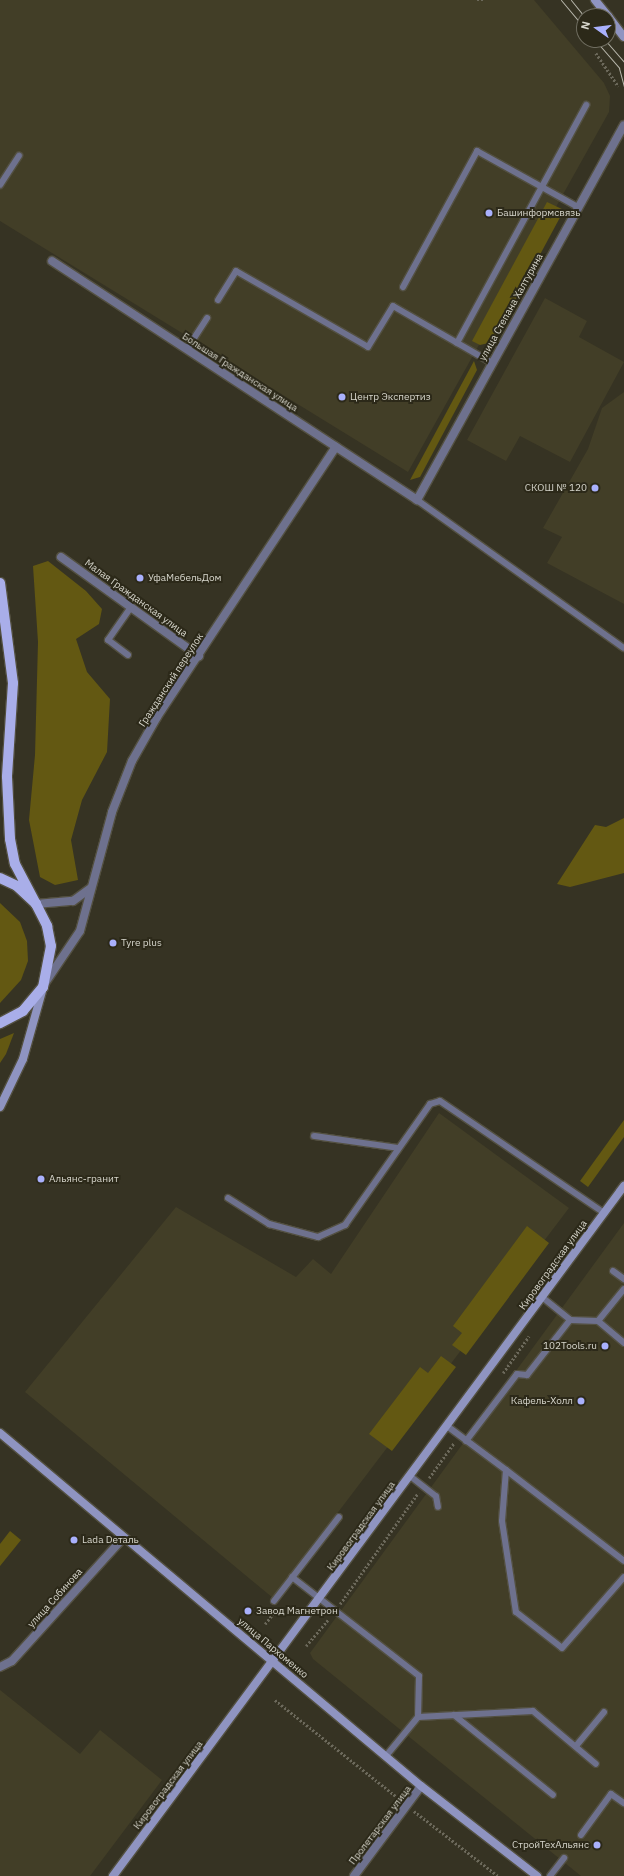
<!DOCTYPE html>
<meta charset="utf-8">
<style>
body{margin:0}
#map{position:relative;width:624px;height:1876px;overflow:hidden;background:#363323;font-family:"IBM Plex Sans",sans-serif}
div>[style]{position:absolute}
.built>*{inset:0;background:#423e27}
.green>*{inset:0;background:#635812}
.path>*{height:2.5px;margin-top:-1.25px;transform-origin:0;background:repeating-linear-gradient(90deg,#6c695b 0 2px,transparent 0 4px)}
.roads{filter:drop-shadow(1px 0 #535041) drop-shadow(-1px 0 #535041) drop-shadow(0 1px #535041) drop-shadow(0 -1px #535041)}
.lane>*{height:6px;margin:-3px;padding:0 3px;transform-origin:3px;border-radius:3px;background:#6e718e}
.street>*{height:8px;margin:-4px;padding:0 4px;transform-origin:4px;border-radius:4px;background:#6e718e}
.secondary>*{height:8px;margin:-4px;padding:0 4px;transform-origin:4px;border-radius:4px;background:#8f94c1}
.primary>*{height:10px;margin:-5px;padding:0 5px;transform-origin:5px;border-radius:5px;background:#a9aee9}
.tram>*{height:1px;margin:-0.5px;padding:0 0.5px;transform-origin:0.5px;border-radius:0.5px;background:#b7b6ab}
.dots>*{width:11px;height:11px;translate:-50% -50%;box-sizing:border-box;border:2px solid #2c2919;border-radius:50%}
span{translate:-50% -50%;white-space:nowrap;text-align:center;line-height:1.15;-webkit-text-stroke:4px #2c2919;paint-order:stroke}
.poi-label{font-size:10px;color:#d7d6cc}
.left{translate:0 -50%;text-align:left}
.right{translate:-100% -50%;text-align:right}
.street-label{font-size:10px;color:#d7d6cc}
.north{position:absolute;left:576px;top:8px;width:40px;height:40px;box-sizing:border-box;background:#2c2919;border:1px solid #706e61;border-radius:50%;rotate:284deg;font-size:11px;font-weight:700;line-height:16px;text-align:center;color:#d7d6cc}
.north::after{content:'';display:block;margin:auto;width:14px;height:18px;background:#a9b0fc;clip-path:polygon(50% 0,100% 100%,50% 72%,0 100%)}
</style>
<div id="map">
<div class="built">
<i style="clip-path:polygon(0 0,534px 0,604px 83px,610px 96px,609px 112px,408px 472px,0 221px)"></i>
<i style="clip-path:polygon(545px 298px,587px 321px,579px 337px,624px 362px,570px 462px,520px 436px,506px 461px,467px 440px)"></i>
<i style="clip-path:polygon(624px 392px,624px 604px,547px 563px,562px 537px,543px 528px,588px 449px,602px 408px)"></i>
<i style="clip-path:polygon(439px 1113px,569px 1208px,273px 1598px,25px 1392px,176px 1207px,296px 1277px,313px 1259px,331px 1274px)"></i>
<i style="clip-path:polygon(624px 1223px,624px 1876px,581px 1876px,313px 1659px,310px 1653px)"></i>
<i style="clip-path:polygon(0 1690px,80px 1754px,100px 1730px,162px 1780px,90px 1876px,0 1876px)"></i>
</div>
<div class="green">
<i style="clip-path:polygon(547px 202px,564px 210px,493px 342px,480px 345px,472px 341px)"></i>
<i style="clip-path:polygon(474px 361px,477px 370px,420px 477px,410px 480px)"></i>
<i style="clip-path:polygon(48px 561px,86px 591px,102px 609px,99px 624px,76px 639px,87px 672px,110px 699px,107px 752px,82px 800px,71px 840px,78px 880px,55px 885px,40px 877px,29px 820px,35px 755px,38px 642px,33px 566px)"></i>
<i style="clip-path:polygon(624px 818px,624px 873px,570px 887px,557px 884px,595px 825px,606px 827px)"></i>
<i style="clip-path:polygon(0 903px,20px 922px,27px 941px,28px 961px,21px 980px,0 1003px)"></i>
<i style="clip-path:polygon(14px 1033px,6px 1054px,0 1063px,0 1039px)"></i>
<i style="clip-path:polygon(624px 1120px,624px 1137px,588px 1187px,580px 1181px)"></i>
<i style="clip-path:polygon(527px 1226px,549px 1243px,466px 1355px,452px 1345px,462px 1333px,453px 1326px)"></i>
<i style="clip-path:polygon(441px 1356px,456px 1367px,392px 1451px,369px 1434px,420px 1367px,428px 1373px)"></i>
<i style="clip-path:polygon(10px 1531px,21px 1540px,0 1566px,0 1544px)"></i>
</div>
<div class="path">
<i style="left:477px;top:0;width:6px"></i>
<i style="left:596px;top:53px;width:40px;rotate:56deg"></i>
<i style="left:503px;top:1373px;width:45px;rotate:-54.9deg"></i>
<i style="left:429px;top:1478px;width:43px;rotate:-54.5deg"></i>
<i style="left:340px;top:1604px;width:136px;rotate:-54.9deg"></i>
<i style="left:265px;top:1624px;width:18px;rotate:-52deg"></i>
<i style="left:306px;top:1646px;width:35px;rotate:-50deg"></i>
<i style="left:275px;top:1700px;width:157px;rotate:38.5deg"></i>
<i style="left:414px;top:1811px;width:106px;rotate:37.7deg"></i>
</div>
<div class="roads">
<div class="lane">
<i style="left:0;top:185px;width:35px;rotate:-57deg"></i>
<i style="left:403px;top:287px;width:155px;rotate:-61.4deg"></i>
<i style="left:477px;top:151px;width:115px;rotate:29deg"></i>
<i style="left:218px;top:300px;width:34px;rotate:-58deg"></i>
<i style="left:236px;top:271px;width:152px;rotate:29.9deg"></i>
<i style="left:368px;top:347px;width:48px;rotate:-58.6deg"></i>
<i style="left:393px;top:306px;width:114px;rotate:29.9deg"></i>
<i style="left:457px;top:343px;width:271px;rotate:-61.5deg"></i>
<i style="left:187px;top:349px;width:37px;rotate:-57deg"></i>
<i style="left:417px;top:500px;width:254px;rotate:35.6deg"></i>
<i style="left:128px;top:655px;width:25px;rotate:-143deg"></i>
<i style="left:108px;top:640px;width:40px;rotate:-55.1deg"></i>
<i style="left:314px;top:1136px;width:85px;rotate:8.1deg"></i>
<i style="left:228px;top:1198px;width:49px;rotate:32.4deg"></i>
<i style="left:269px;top:1224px;width:51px;rotate:14.9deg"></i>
<i style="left:318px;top:1237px;width:30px;rotate:-24deg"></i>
<i style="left:345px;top:1225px;width:148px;rotate:-54.9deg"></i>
<i style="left:430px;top:1104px;width:10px;rotate:-17deg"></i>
<i style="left:440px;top:1101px;width:199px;rotate:34.3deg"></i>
<i style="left:613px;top:1271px;width:14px;rotate:36deg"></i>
<i style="left:542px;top:1297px;width:36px;rotate:39deg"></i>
<i style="left:570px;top:1320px;width:28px;rotate:2deg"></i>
<i style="left:598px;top:1321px;width:34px;rotate:40deg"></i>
<i style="left:598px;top:1321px;width:41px;rotate:-50.9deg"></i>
<i style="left:447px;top:1426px;width:74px;rotate:36.7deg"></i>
<i style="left:506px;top:1470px;width:51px;rotate:94.5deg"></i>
<i style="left:502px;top:1521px;width:92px;rotate:81.3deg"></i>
<i style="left:516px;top:1612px;width:58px;rotate:38deg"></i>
<i style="left:562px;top:1648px;width:94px;rotate:-48.9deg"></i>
<i style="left:466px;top:1441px;width:84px;rotate:-52.7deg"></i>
<i style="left:517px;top:1374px;width:10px;rotate:6deg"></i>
<i style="left:527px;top:1375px;width:70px;rotate:-52deg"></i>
<i style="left:506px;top:1470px;width:149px;rotate:37.6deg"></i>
<i style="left:410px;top:1476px;width:33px;rotate:38deg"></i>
<i style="left:436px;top:1496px;width:11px;rotate:80deg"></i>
<i style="left:292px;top:1577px;width:161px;rotate:37.9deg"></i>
<i style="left:419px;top:1676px;width:41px;rotate:91.4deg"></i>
<i style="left:418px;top:1717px;width:50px;rotate:129.4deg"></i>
<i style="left:274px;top:1601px;width:106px;rotate:-52.3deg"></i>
<i style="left:454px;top:1715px;width:127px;rotate:38.9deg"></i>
<i style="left:418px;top:1717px;width:115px;rotate:-3deg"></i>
<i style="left:533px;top:1711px;width:82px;rotate:40.1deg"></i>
<i style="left:576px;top:1746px;width:44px;rotate:-50.5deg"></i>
<i style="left:581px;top:1835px;width:51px;rotate:-53.8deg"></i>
<i style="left:611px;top:1794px;width:16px;rotate:35deg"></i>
<i style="left:550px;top:1876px;width:23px;rotate:-52deg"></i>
</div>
<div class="street">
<i style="left:52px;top:261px;width:436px;rotate:33.2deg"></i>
<i style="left:417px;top:500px;width:428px;rotate:-61.1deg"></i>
<i style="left:61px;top:557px;width:170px;rotate:35.7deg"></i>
<i style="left:36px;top:904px;width:37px;rotate:-5deg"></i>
<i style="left:73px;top:901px;width:22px;rotate:-36deg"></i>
<i style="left:43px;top:986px;width:66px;rotate:-56.1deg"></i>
<i style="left:80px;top:931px;width:123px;rotate:-74.9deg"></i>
<i style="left:112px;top:812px;width:55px;rotate:-68.6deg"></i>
<i style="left:132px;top:761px;width:51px;rotate:-60.4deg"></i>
<i style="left:157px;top:717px;width:324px;rotate:-56.5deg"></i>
<i style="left:0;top:1667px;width:13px;rotate:-27deg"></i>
<i style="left:12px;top:1661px;width:166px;rotate:-47.9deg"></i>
<i style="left:354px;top:1876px;width:112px;rotate:-53.3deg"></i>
</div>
<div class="secondary">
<i style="left:595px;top:0;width:21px;rotate:51deg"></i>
<i style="left:608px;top:16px;width:26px;rotate:53deg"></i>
<i style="left:0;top:1107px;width:53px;rotate:-64.4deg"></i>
<i style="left:23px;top:1059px;width:74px;rotate:-74.3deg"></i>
<i style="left:0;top:1433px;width:549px;rotate:39.98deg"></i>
<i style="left:421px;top:1786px;width:147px;rotate:37.8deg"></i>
<i style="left:113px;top:1876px;width:859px;rotate:-53.48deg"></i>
</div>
<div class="primary">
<i style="left:0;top:583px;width:101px;rotate:82.6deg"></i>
<i style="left:13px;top:683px;width:94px;rotate:93.7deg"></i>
<i style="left:7px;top:777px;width:62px;rotate:87.2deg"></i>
<i style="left:10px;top:839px;width:25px;rotate:79deg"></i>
<i style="left:15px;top:864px;width:45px;rotate:62.3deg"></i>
<i style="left:0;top:878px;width:19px;rotate:25deg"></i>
<i style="left:17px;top:886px;width:26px;rotate:43deg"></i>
<i style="left:36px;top:904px;width:25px;rotate:63deg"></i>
<i style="left:47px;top:926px;width:20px;rotate:79deg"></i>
<i style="left:51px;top:946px;width:42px;rotate:101deg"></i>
<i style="left:43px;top:987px;width:31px;rotate:130deg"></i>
<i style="left:23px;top:1011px;width:26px;rotate:152deg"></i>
</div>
</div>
<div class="tram">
<i style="left:561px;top:0;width:35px;rotate:50deg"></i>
<i style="left:571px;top:0;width:21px;rotate:51deg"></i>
<i style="left:595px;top:40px;width:37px;rotate:49deg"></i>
<i style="left:619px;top:68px;width:20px;rotate:75deg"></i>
<i style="left:605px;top:40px;width:29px;rotate:49deg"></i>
</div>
<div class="dots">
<i style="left:489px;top:213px;background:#a9b0fc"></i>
<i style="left:342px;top:397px;background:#a9b0fc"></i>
<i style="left:595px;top:488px;background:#a9b0fc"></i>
<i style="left:140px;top:578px;background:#a9b0fc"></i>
<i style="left:113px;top:943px;background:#a9b0fc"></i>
<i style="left:41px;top:1179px;background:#a9b0fc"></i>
<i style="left:605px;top:1346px;background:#a9b0fc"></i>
<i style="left:581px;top:1401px;background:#a9b0fc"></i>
<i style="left:74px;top:1540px;background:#a9b0fc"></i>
<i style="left:248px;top:1611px;background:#a9b0fc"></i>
<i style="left:597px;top:1845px;background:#a9b0fc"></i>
</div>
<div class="poi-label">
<span class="left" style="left:497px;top:213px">Башинформсвязь</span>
<span class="left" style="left:350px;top:397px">Центр Экспертиз</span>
<span class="right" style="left:587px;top:488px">СКОШ № 120</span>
<span class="left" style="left:148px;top:578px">УфаМебельДом</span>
<span class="left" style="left:121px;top:943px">Tyre plus</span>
<span class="left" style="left:49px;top:1179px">Альянс-гранит</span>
<span class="right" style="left:597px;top:1346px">102Tools.ru</span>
<span class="right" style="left:573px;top:1401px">Кафель-Холл</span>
<span class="left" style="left:82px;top:1540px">Lada Dеталь</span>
<span class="left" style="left:256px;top:1611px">Завод Магнетрон</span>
<span class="right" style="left:589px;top:1845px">СтройТехАльянс</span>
</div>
<div class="street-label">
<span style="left:511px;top:307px;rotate:-61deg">улица Степана Халтурина</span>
<span style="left:240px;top:372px;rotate:33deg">Большая Гражданская улица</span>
<span style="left:136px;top:598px;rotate:36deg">Малая Гражданская улица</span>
<span style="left:171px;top:680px;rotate:-57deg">Гражданский переулок</span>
<span style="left:553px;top:1265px;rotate:-54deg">Кировоградская улица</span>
<span style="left:361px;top:1526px;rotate:-54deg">Кировоградская улица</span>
<span style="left:55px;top:1598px;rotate:-48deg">улица Собинова</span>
<span style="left:273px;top:1648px;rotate:40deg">улица Пархоменко</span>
<span style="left:168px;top:1785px;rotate:-53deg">Кировоградская улица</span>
<span style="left:380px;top:1825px;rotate:-53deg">Пролетарская улица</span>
</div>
<div class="north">N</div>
</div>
